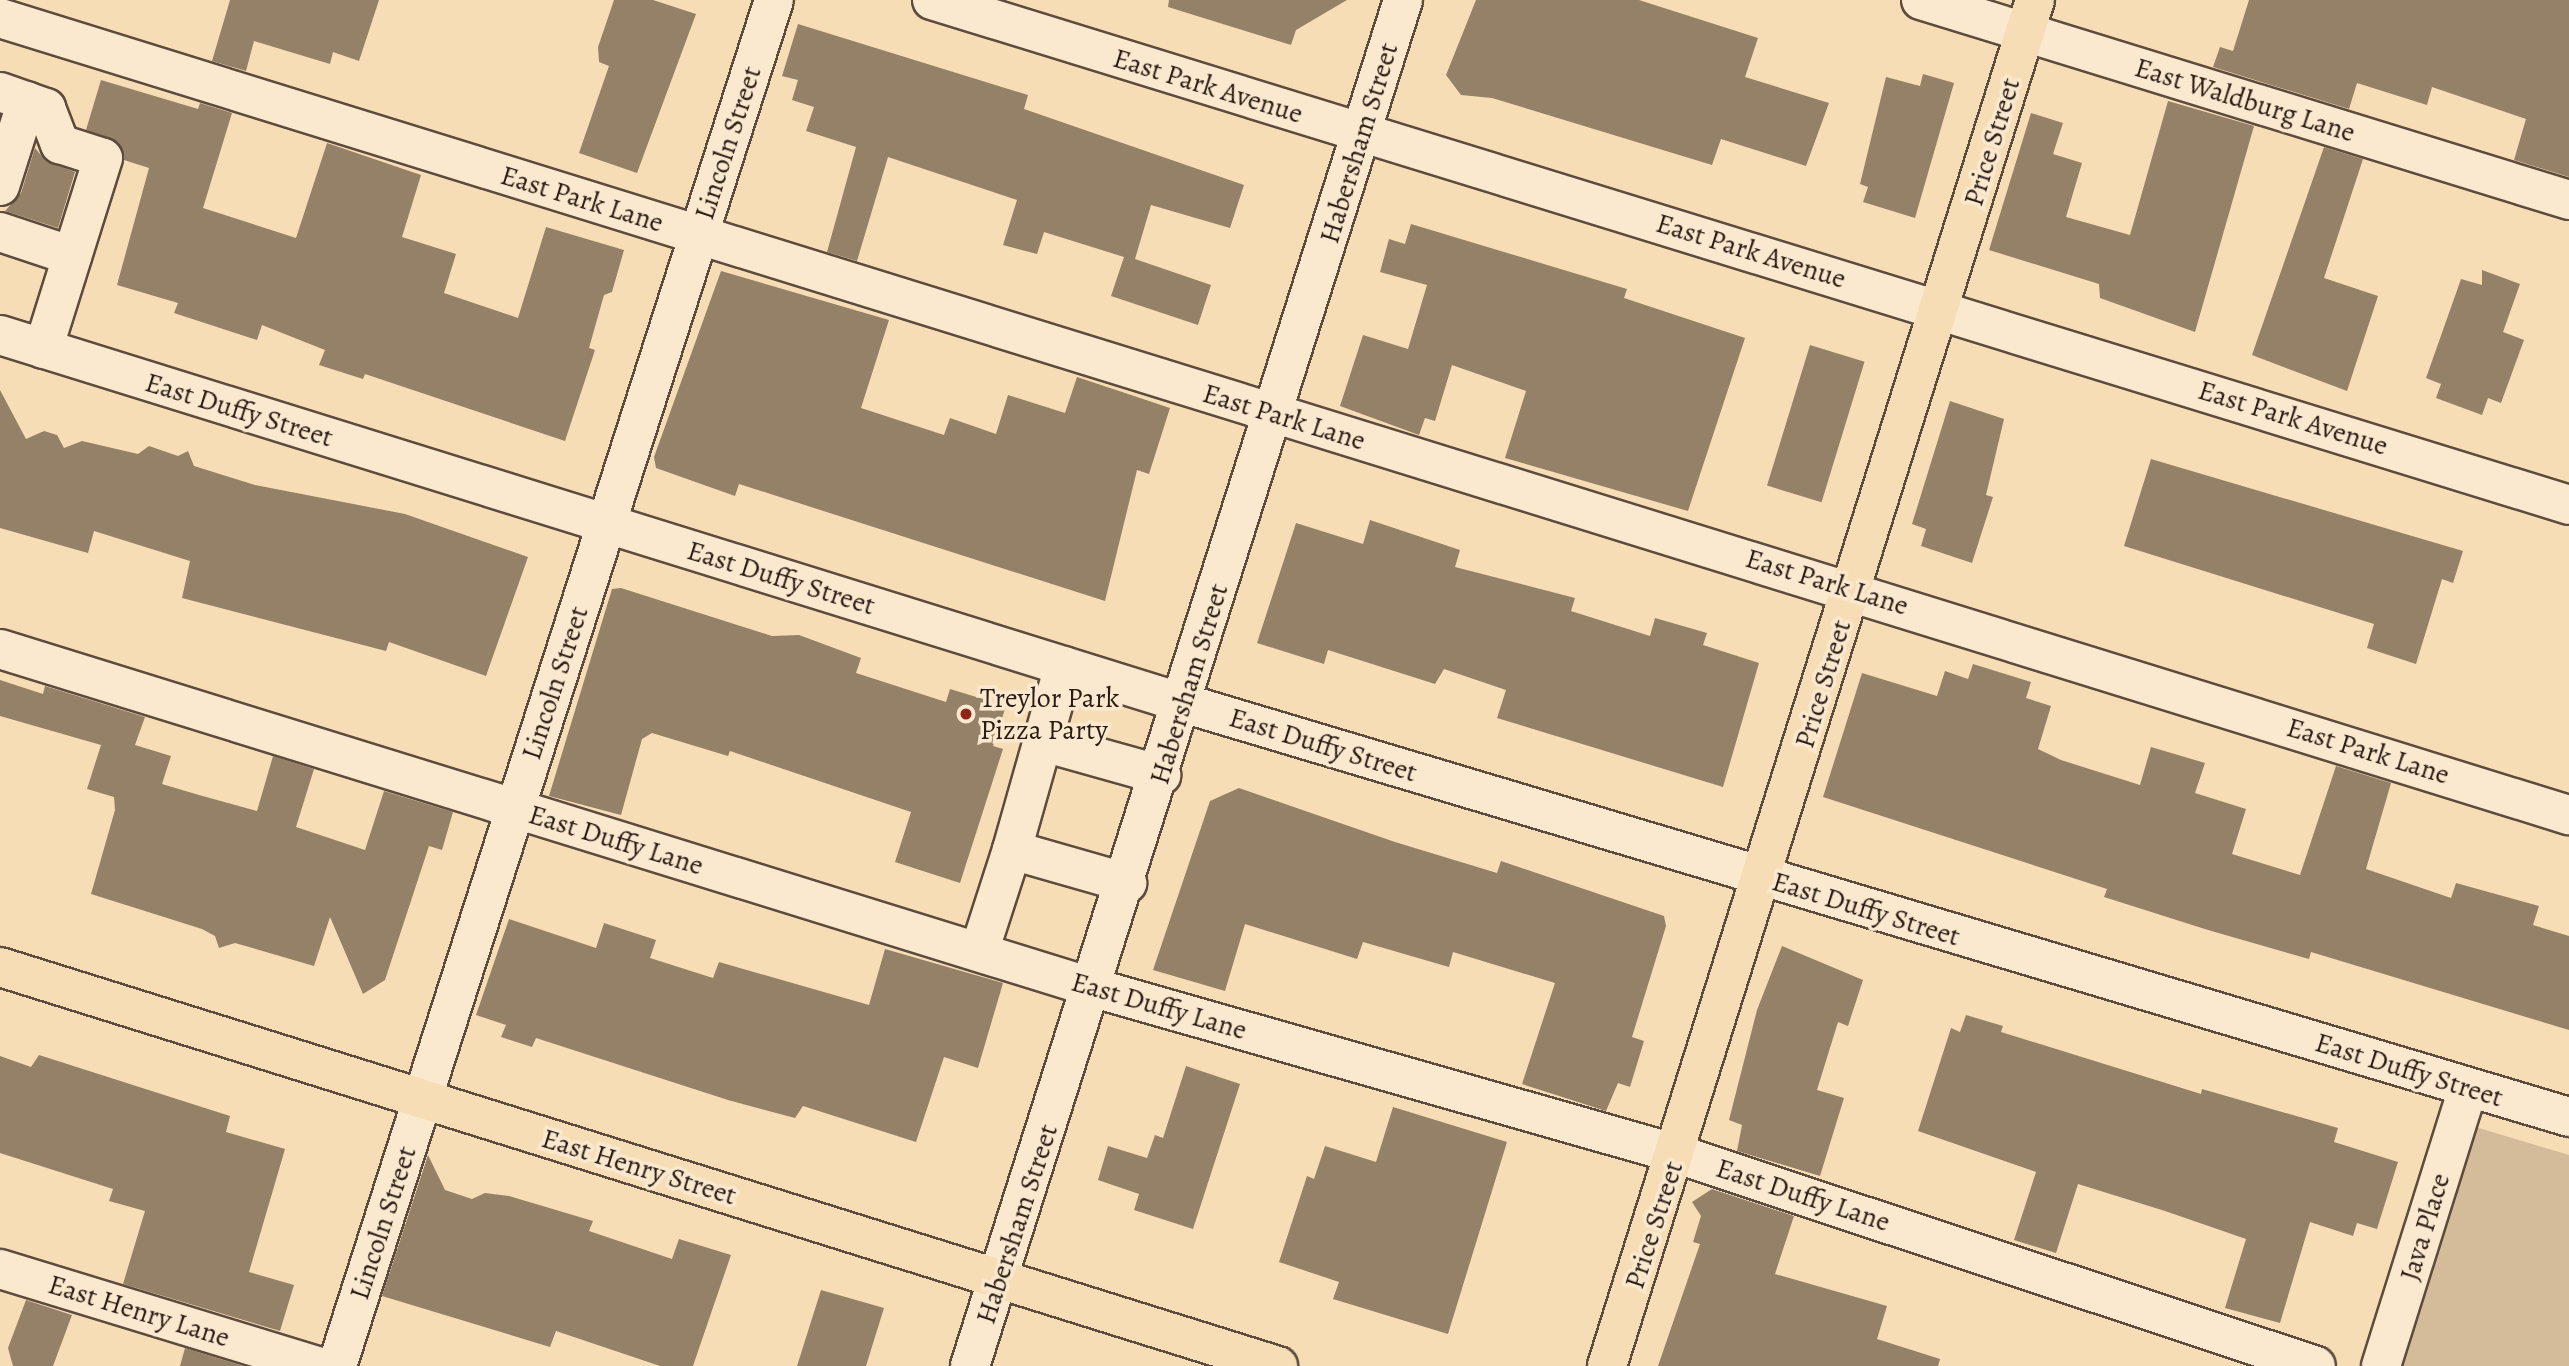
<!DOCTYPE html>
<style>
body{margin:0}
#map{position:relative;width:2569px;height:1366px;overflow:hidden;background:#f7ddb5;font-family:Alegreya,serif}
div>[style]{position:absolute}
.green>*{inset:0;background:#d4bc9a}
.building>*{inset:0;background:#958068;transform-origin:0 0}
.roads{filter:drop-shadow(2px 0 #5d4c3d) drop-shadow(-2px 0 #5d4c3d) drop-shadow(0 2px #5d4c3d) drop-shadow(0 -2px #5d4c3d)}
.minor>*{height:38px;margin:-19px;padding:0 19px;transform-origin:19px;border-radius:19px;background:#fae9cf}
.major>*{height:38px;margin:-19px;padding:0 19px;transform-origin:19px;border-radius:19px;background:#f7ddb5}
.dots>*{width:19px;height:19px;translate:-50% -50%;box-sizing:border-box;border:4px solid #fae9cf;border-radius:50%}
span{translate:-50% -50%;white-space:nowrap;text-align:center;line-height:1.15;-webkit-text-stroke:7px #fae9cf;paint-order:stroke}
.street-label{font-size:28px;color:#2a1c15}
.poi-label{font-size:28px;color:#2a1c15}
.left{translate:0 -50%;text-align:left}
</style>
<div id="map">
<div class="green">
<i style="clip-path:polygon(2469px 1125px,2569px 1155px,2569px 1366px,2395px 1366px)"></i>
</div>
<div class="building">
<i style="clip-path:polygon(230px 0,379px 0,359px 61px,333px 52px,330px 64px,254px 41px,246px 71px,212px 61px)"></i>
<i style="clip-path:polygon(614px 0,653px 0,696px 14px,637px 173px,579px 153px,609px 66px,599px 62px,598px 47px)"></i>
<i style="clip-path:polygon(1169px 0,1347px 0,1296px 30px,1291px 45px,1168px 7px)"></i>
<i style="clip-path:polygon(1476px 0,1639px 0,1758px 38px,1745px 77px,1829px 103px,1806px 166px,1721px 139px,1712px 165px,1492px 98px,1461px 95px,1446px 75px)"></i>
<i style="clip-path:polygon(2249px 0,2569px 0,2569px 177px,2514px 160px,2526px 119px,2432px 87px,2427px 105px,2357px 83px,2349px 109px,2213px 67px,2220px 47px,2233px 51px)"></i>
<i style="clip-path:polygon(798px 24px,1028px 95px,1024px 109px,1244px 185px,1230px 228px,1151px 205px,1135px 259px,1211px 285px,1198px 325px,1111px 296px,1124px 257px,1044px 232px,1037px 254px,1003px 245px,1017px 200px,888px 157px,857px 261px,827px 252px,856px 147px,806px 131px,814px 107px,792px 100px,798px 80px,782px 76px)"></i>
<i style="clip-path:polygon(1923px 74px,1954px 83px,1915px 218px,1863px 202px,1868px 187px,1860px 184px,1886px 77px,1920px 86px)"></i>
<i style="clip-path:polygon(101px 80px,198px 109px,200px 103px,232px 113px,203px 208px,296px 238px,327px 143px,421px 175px,402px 237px,456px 254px,444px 293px,518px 318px,546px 227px,624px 250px,612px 292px,604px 295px,589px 348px,595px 350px,565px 441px,365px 374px,363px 379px,319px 365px,325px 350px,262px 325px,257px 340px,174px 313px,178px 303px,117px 285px,149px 168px,124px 160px,119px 143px,86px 130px)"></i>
<i style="clip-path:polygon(2168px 101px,2254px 126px,2195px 332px,2100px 298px,2099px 284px,1989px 250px,2031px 113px,2063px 123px,2053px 154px,2082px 163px,2066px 217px,2130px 235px)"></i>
<i style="clip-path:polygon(2324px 147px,2363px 159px,2324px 278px,2378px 296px,2347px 391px,2252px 355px)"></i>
<i style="clip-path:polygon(35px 148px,45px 160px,75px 172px,58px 228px,5px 211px,21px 193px)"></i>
<i style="clip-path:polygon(1411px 224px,1627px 289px,1624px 298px,1745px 338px,1688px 511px,1505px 458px,1526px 391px,1452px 365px,1435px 421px,1425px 418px,1419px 435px,1340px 406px,1363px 335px,1408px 349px,1427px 285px,1380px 272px,1389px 239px,1405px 244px)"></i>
<i style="clip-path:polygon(2482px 270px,2520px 284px,2503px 332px,2524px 340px,2501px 403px,2488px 398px,2482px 415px,2436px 398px,2441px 384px,2426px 378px,2461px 279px,2482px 285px)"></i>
<i style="clip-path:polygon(721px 271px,889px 320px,861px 408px,944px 435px,950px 418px,996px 434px,1008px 395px,1065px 413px,1077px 377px,1170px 408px,1149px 474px,1137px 470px,1105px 601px,739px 484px,735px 496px,656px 468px,654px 457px)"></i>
<i style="left:1810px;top:345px;width:57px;height:147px;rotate:17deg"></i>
<i style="clip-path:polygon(0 390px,26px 439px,44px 431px,57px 435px,64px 448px,82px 441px,138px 454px,149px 446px,178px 456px,188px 451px,194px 466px,255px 485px,405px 514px,528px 557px,486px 676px,389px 642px,386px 651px,182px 598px,190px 561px,94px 531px,88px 553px,0 528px)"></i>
<i style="clip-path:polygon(1950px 401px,2004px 419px,1986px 495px,1993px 497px,1972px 563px,1921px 546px,1926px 529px,1912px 524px)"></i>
<i style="clip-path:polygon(2151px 459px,2463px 551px,2453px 583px,2442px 579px,2416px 664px,2367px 648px,2374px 624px,2124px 546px)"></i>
<i style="clip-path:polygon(1370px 520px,1460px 550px,1455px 567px,1575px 598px,1571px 611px,1650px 636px,1655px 618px,1707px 633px,1703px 645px,1759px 663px,1723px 787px,1497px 718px,1506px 690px,1444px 669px,1435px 684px,1328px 650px,1324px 664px,1257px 643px,1296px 523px,1363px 544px)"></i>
<i style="clip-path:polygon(621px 588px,772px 636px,799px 635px,861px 658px,856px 673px,946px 702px,950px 689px,1006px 706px,993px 746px,1003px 749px,960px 883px,895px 862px,911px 812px,730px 751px,728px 756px,652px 733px,642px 739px,621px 815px,549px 796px,612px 589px)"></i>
<i style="clip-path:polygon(1973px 664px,2031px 682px,2026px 698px,2051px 706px,2038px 749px,2061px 760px,2140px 785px,2151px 747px,2205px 763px,2195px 793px,2246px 809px,2232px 854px,2300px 875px,2336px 766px,2391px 783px,2366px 869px,2451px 898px,2456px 883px,2539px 906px,2533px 925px,2569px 936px,2569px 1030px,2311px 952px,2309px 959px,2208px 930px,2104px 897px,2107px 889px,1823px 797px,1862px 673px,1937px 696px,1945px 671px,1968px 679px)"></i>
<i style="clip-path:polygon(0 680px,43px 694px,45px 686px,145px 717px,135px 745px,171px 756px,162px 784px,199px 795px,257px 811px,273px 756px,314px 769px,296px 827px,365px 850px,384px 791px,453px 812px,442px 850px,429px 846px,385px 980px,363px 994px,330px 917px,314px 966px,235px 943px,219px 948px,215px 936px,202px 929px,91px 894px,115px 810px,114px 797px,87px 789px,101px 745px,0 716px)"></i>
<i style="clip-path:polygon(1239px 788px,1395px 842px,1497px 873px,1501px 861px,1664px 916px,1666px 926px,1632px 1037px,1644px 1041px,1630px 1087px,1618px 1083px,1606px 1111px,1522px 1084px,1555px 983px,1453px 952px,1449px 967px,1363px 942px,1357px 959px,1245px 924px,1225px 991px,1153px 970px,1210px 801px)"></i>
<i style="clip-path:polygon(509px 919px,596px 948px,604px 923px,656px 940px,650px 958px,713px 978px,719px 962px,869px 1005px,885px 949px,1003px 983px,978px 1068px,944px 1057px,916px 1142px,803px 1106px,795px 1118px,728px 1100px,536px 1038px,532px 1047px,501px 1037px,506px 1025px,476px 1015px)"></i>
<i style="clip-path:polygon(1782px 946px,1863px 980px,1848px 1026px,1838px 1022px,1817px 1090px,1844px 1098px,1820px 1176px,1737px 1151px,1742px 1125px,1729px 1120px,1757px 1010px)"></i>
<i style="clip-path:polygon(1966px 1015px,2003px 1026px,2001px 1032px,2201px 1094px,2202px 1089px,2338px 1128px,2334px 1142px,2398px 1162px,2377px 1229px,2357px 1223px,2353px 1236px,2310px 1222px,2280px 1323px,2225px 1308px,2246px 1239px,2165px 1211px,2078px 1184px,2056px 1253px,2014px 1240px,2036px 1172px,1918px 1131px,1951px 1028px,1960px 1032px)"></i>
<i style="clip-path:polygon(39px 1055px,230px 1116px,226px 1132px,285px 1149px,249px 1272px,294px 1285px,280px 1331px,123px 1284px,145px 1211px,109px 1201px,113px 1189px,0 1153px,0 1056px,31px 1067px)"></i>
<i style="clip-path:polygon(1186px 1066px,1240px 1084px,1193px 1229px,1134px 1210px,1139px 1194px,1098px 1180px,1108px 1146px,1147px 1158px,1155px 1135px,1163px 1138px)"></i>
<i style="clip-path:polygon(1393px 1107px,1507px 1142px,1448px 1334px,1333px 1299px,1339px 1282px,1279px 1262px,1307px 1176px,1314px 1179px,1325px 1146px,1376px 1162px)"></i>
<i style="clip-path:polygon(428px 1155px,445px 1190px,472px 1199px,485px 1193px,509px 1196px,593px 1221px,589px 1231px,672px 1259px,679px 1239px,731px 1255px,693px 1366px,660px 1366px,556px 1331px,550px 1347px,382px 1296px)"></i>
<i style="clip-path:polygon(1712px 1189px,1794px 1216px,1775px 1274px,1887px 1306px,1877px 1339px,1940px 1359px,1938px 1366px,1658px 1366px,1700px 1244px,1693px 1242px,1701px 1216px,1692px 1202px)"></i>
<i style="clip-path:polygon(821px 1290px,884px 1308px,866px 1366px,797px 1366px)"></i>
<i style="clip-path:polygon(26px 1300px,72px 1315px,53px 1366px,13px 1366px,8px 1348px)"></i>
<i style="clip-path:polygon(185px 1348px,243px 1366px,180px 1366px)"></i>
</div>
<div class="roads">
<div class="minor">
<i style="left:932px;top:0;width:1713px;rotate:17.14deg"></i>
<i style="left:1921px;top:0;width:678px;rotate:17.15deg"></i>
<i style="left:0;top:18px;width:2690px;rotate:17.24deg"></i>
<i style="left:0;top:92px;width:49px;rotate:19.2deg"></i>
<i style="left:46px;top:108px;width:39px;rotate:69deg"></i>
<i style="left:60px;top:144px;width:45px;rotate:18deg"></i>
<i style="left:103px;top:158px;width:200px;rotate:107.4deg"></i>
<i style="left:0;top:186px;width:89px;rotate:-72.4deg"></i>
<i style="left:0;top:232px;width:76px;rotate:18.4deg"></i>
<i style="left:0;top:335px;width:1239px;rotate:17.28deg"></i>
<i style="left:1183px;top:703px;width:1447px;rotate:16.63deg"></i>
<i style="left:0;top:649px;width:1145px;rotate:17.22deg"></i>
<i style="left:1094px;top:988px;width:606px;rotate:15.89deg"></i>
<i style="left:1677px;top:1154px;width:673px;rotate:18.35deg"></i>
<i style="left:1064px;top:666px;width:191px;rotate:105.8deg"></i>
<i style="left:1012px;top:850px;width:120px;rotate:16deg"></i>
<i style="left:1043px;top:742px;width:123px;rotate:15.6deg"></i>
<i style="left:979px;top:952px;width:107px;rotate:-72.1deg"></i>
<i style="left:0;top:1269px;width:332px;rotate:17deg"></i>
<i style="left:337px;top:1366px;width:1434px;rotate:-72.26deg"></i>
<i style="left:970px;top:1366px;width:1433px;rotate:-72.41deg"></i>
<i style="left:2381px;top:1366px;width:291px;rotate:-72.6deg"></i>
</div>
<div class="major">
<i style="left:0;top:967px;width:1339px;rotate:17.34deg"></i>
<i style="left:1607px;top:1366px;width:1431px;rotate:-72.6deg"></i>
</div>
</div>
<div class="dots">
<i style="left:966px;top:714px;background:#8f2418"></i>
</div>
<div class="street-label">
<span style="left:1208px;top:86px;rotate:17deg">East Park Avenue</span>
<span style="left:2245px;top:100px;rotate:17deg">East Waldburg Lane</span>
<span style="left:1992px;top:142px;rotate:-73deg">Price Street</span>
<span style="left:728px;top:143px;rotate:-72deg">Lincoln Street</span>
<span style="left:1359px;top:143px;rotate:-73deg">Habersham Street</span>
<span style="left:582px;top:199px;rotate:17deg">East Park Lane</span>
<span style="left:1751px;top:251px;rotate:17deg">East Park Avenue</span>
<span style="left:239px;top:410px;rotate:17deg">East Duffy Street</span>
<span style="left:1284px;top:417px;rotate:17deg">East Park Lane</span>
<span style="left:2293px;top:418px;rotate:17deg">East Park Avenue</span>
<span style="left:781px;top:578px;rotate:17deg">East Duffy Street</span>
<span style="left:1827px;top:582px;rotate:17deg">East Park Lane</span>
<span style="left:555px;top:683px;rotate:-72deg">Lincoln Street</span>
<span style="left:1189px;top:684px;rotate:-73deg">Habersham Street</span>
<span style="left:1823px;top:684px;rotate:-73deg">Price Street</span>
<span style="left:1323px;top:745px;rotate:17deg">East Duffy Street</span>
<span style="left:2368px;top:751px;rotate:17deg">East Park Lane</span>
<span style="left:616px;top:840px;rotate:17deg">East Duffy Lane</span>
<span style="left:1866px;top:909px;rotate:17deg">East Duffy Street</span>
<span style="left:1159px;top:1006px;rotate:16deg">East Duffy Lane</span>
<span style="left:2409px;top:1070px;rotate:17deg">East Duffy Street</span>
<span style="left:639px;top:1167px;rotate:17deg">East Henry Street</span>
<span style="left:1803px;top:1195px;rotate:18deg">East Duffy Lane</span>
<span style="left:383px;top:1223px;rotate:-72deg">Lincoln Street</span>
<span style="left:1017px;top:1224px;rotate:-72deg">Habersham Street</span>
<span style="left:1654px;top:1225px;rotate:-72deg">Price Street</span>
<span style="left:2425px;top:1227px;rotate:-73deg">Java Place</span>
<span style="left:139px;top:1311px;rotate:17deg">East Henry Lane</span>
</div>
<div class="poi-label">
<span class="left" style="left:980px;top:714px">Treylor Park<br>Pizza Party</span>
</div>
</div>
